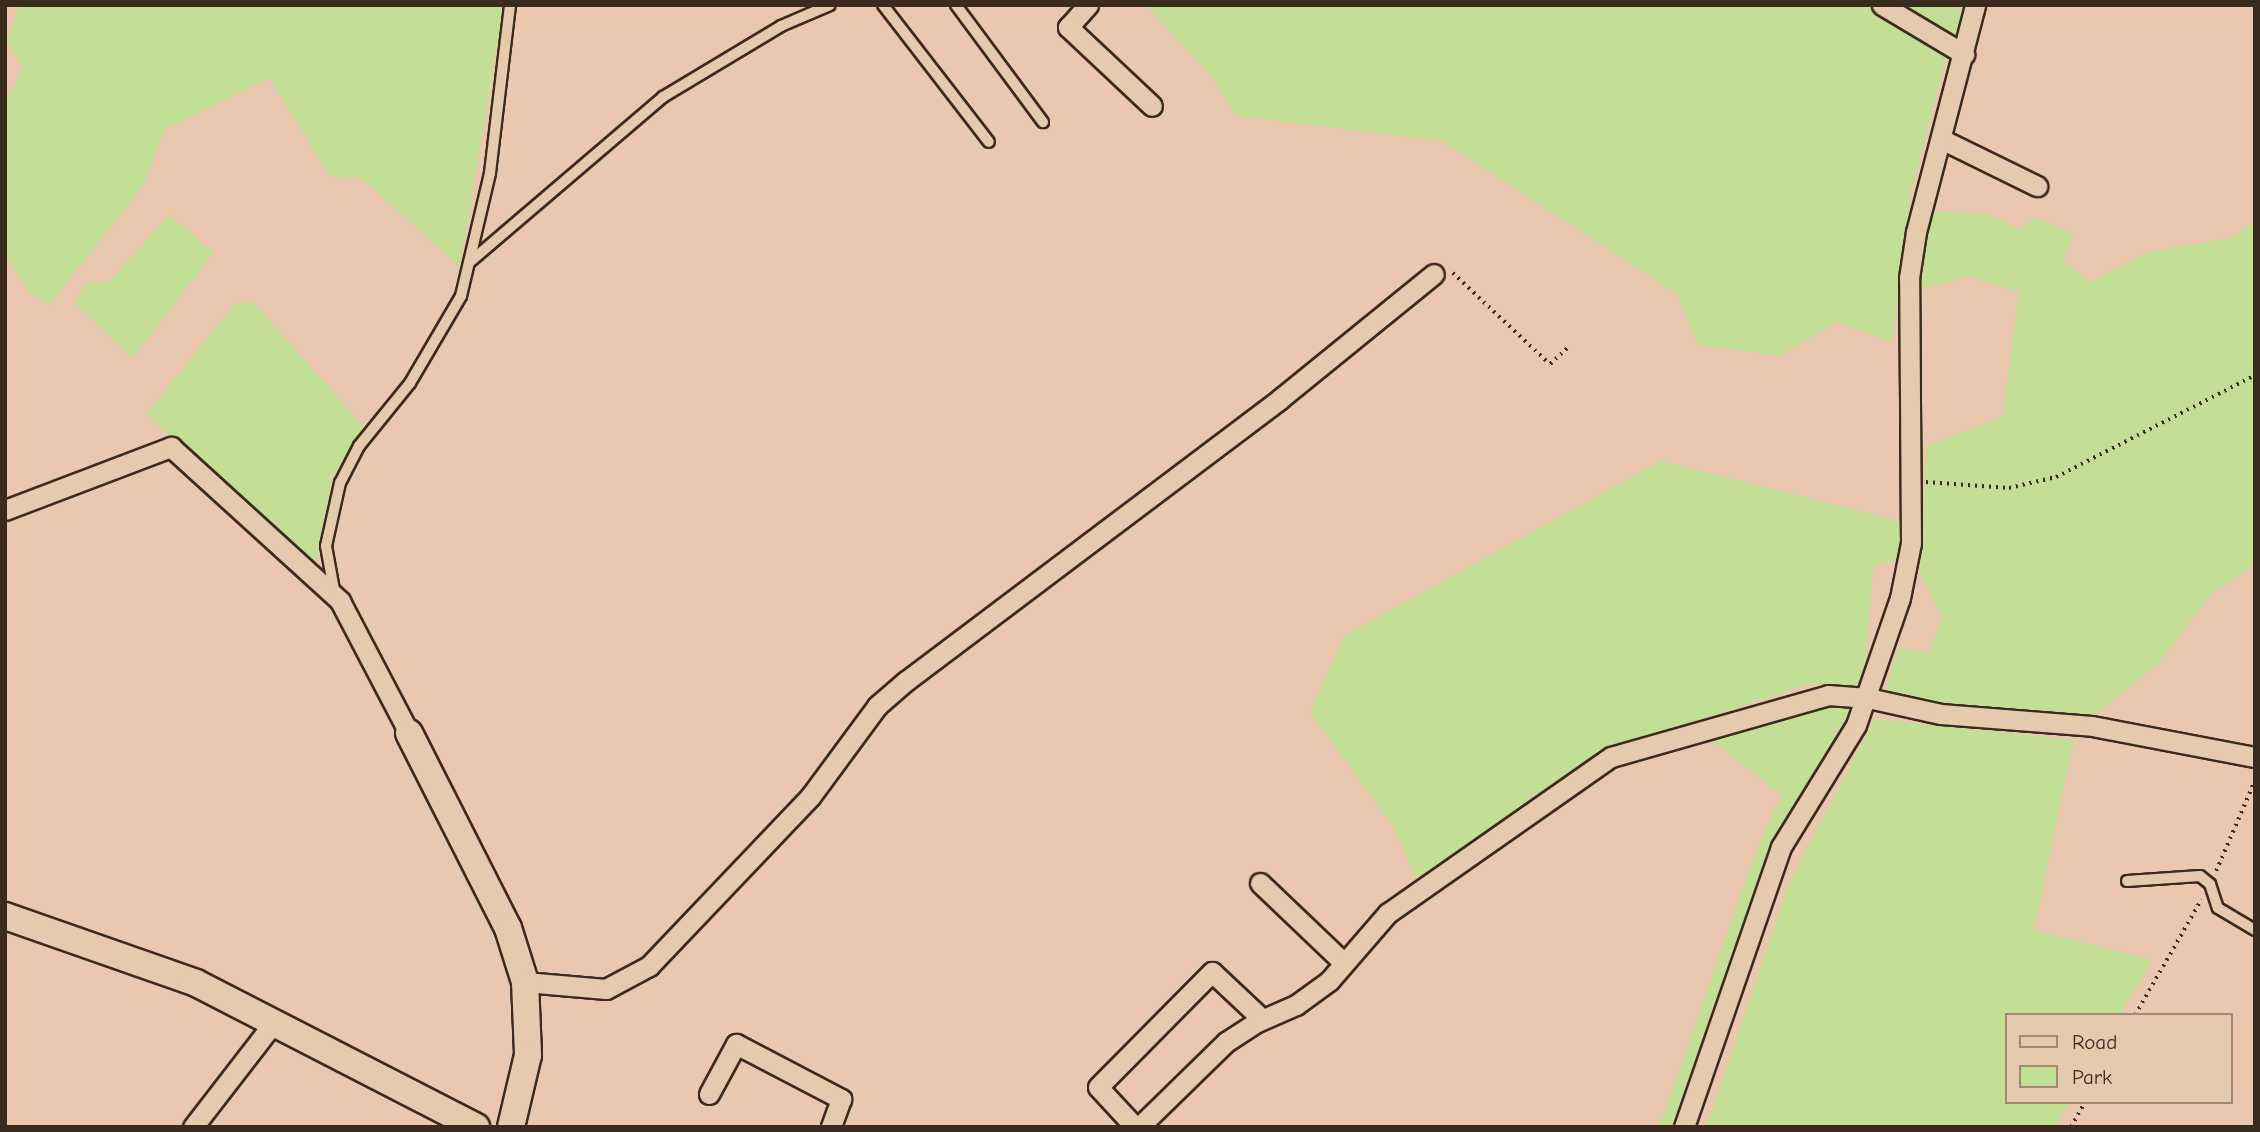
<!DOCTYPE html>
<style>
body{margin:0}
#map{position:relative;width:2260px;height:1132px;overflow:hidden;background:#eac8af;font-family:"Comic Neue",sans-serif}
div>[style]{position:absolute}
.green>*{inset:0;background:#c3df96}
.path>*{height:3.5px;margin-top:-1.75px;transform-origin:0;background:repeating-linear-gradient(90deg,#3b2a1e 0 2px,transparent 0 7px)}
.roads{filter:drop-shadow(2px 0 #3b2a1e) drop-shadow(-2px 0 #3b2a1e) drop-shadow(0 2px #3b2a1e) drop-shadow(0 -2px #3b2a1e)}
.lane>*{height:10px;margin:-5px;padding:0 5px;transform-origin:5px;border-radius:5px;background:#e5caad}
.street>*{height:19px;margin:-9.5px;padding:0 9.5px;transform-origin:9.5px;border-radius:9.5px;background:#e5caad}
.secondary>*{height:26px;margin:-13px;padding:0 13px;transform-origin:13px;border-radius:13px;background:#e5caad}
span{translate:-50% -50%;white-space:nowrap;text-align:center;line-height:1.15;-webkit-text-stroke:5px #e5caad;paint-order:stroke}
.frame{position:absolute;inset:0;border:7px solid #3b2a1e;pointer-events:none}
.legend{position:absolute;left:2005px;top:1013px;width:228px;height:91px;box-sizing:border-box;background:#e5caad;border:2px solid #a18a74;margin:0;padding:9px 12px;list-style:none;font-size:21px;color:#3b2a1e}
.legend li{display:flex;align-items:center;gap:14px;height:35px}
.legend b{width:35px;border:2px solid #a18a74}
</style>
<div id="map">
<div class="green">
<i style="clip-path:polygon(19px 5px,493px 5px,503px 10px,460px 267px,361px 178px,330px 177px,270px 78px,164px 130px,144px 185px,49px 305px,31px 294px,5px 256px,5px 102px,23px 69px,7px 41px)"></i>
<i style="clip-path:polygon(1146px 5px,1961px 5px,1960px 26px,1947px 54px,1911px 193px,1892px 342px,1837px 322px,1780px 356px,1698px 345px,1677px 294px,1442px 141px,1236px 116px,1213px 78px)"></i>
<i style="clip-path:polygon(1933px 210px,1991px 215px,2018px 229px,2036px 218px,2074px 234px,2063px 260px,2090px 282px,2146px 253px,2235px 237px,2255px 219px,2255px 565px,2212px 593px,2157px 665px,2094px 715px,1939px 706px,1885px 693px,1898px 648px,1929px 653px,1942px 617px,1920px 573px,1927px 445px,2003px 417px,2019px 292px,1970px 276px,1919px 290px)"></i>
<i style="clip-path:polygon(169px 215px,214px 252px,133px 358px,75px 304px,85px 284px,110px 281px)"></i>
<i style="clip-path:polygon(253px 302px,365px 428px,331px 481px,314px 572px,146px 414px,236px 303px)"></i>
<i style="clip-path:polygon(1661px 461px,1904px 522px,1902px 560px,1874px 565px,1863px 686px,1810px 684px,1600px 753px,1417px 879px,1393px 826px,1310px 712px,1344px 636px)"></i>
<i style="clip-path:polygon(1838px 704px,1850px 711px,1773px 847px,1674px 1127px,1659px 1127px,1757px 849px,1781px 795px,1712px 740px,1809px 708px)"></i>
<i style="clip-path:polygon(1875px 719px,2074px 740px,2034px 930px,2152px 960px,2120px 1015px,2006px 1015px,2006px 1102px,2070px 1102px,2055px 1127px,1707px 1127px,1789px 883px)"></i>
</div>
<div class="path">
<i style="left:1453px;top:273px;width:133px;rotate:43.2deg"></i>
<i style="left:1550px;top:364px;width:26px;rotate:-43deg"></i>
<i style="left:1926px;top:482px;width:83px;rotate:4.1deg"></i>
<i style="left:2009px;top:488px;width:48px;rotate:-13.2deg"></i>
<i style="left:2056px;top:477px;width:224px;rotate:-27.1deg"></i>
<i style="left:2216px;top:871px;width:99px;rotate:-66.8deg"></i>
<i style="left:2135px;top:1015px;width:133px;rotate:-60.1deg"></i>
<i style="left:2071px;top:1127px;width:29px;rotate:-61deg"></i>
</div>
<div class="roads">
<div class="lane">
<i style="left:883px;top:5px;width:173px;rotate:52.3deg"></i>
<i style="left:956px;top:5px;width:146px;rotate:53.4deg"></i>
<i style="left:471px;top:261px;width:253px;rotate:-40.5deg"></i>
<i style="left:663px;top:97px;width:138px;rotate:-31deg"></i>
<i style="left:781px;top:26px;width:53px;rotate:-23.2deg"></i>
<i style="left:334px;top:590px;width:45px;rotate:-100.3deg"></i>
<i style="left:326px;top:546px;width:65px;rotate:-77.5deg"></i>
<i style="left:340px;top:483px;width:42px;rotate:-62.8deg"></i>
<i style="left:359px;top:446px;width:81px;rotate:-51deg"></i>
<i style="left:410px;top:383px;width:101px;rotate:-59.6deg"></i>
<i style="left:461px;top:296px;width:126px;rotate:-76.7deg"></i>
<i style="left:490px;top:173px;width:169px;rotate:-83.2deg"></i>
<i style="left:2127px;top:881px;width:73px;rotate:-3.9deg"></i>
<i style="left:2200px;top:876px;width:13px;rotate:39deg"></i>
<i style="left:2210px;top:884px;width:25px;rotate:72deg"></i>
<i style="left:2218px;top:908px;width:43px;rotate:30.7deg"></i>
</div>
<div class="street">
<i style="left:1088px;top:5px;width:30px;rotate:132deg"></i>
<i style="left:1068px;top:27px;width:115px;rotate:43.2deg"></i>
<i style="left:1882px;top:5px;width:96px;rotate:30.9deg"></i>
<i style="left:1943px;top:140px;width:105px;rotate:26.1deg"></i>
<i style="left:5px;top:510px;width:178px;rotate:-20.8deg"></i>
<i style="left:171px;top:447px;width:229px;rotate:42.3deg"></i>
<i style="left:340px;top:601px;width:149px;rotate:62.4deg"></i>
<i style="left:1260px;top:883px;width:116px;rotate:43.6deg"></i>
<i style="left:525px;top:982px;width:81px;rotate:4.9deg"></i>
<i style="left:606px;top:989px;width:49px;rotate:-28.1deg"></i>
<i style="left:649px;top:966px;width:233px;rotate:-46.4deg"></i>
<i style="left:810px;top:797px;width:113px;rotate:-53.6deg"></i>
<i style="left:877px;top:706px;width:38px;rotate:-41deg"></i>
<i style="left:906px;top:681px;width:468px;rotate:-37deg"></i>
<i style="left:1280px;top:399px;width:198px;rotate:-39.1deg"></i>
<i style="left:709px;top:1094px;width:57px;rotate:-61.6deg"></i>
<i style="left:736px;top:1044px;width:119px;rotate:27.6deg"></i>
<i style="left:841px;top:1099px;width:30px;rotate:110deg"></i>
<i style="left:193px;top:1127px;width:134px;rotate:-52.3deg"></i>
<i style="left:1135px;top:1127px;width:54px;rotate:-132.8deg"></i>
<i style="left:1098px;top:1087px;width:162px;rotate:-45.3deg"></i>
<i style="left:1212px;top:972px;width:69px;rotate:43.2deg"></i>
<i style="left:1139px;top:1127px;width:122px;rotate:-44.3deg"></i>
<i style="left:1226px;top:1042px;width:37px;rotate:-33deg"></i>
<i style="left:1257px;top:1022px;width:43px;rotate:-23.6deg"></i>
<i style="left:1296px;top:1005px;width:41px;rotate:-36deg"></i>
<i style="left:1329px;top:981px;width:90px;rotate:-49.1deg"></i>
<i style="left:1388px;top:913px;width:272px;rotate:-35deg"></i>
<i style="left:1611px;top:757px;width:226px;rotate:-15.9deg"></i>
<i style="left:1828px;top:695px;width:40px;rotate:4.3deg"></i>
<i style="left:1868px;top:698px;width:75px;rotate:12.4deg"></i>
<i style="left:1941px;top:714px;width:151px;rotate:4.5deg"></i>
<i style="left:2092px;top:726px;width:166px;rotate:10.8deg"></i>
<i style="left:1684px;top:1127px;width:296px;rotate:-70.9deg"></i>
<i style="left:1781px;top:847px;width:143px;rotate:-58.4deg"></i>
<i style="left:1856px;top:725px;width:134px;rotate:-70.9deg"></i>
<i style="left:1900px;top:598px;width:56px;rotate:-78.7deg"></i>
<i style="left:1911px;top:543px;width:265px;rotate:-90.4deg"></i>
<i style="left:1909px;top:278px;width:47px;rotate:-81.3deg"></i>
<i style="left:1916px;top:232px;width:235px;rotate:-75.4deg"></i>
</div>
<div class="secondary">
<i style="left:409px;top:733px;width:219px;rotate:63.1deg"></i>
<i style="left:508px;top:928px;width:57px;rotate:72.5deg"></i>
<i style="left:525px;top:982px;width:73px;rotate:87.6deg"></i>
<i style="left:528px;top:1055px;width:74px;rotate:103.3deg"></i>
<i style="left:5px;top:916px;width:202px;rotate:19.3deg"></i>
<i style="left:196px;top:983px;width:315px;rotate:27.2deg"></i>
</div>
</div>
<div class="frame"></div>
<ul class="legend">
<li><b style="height:9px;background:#e5caad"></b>Road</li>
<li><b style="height:19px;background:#c3df96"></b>Park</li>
</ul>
</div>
